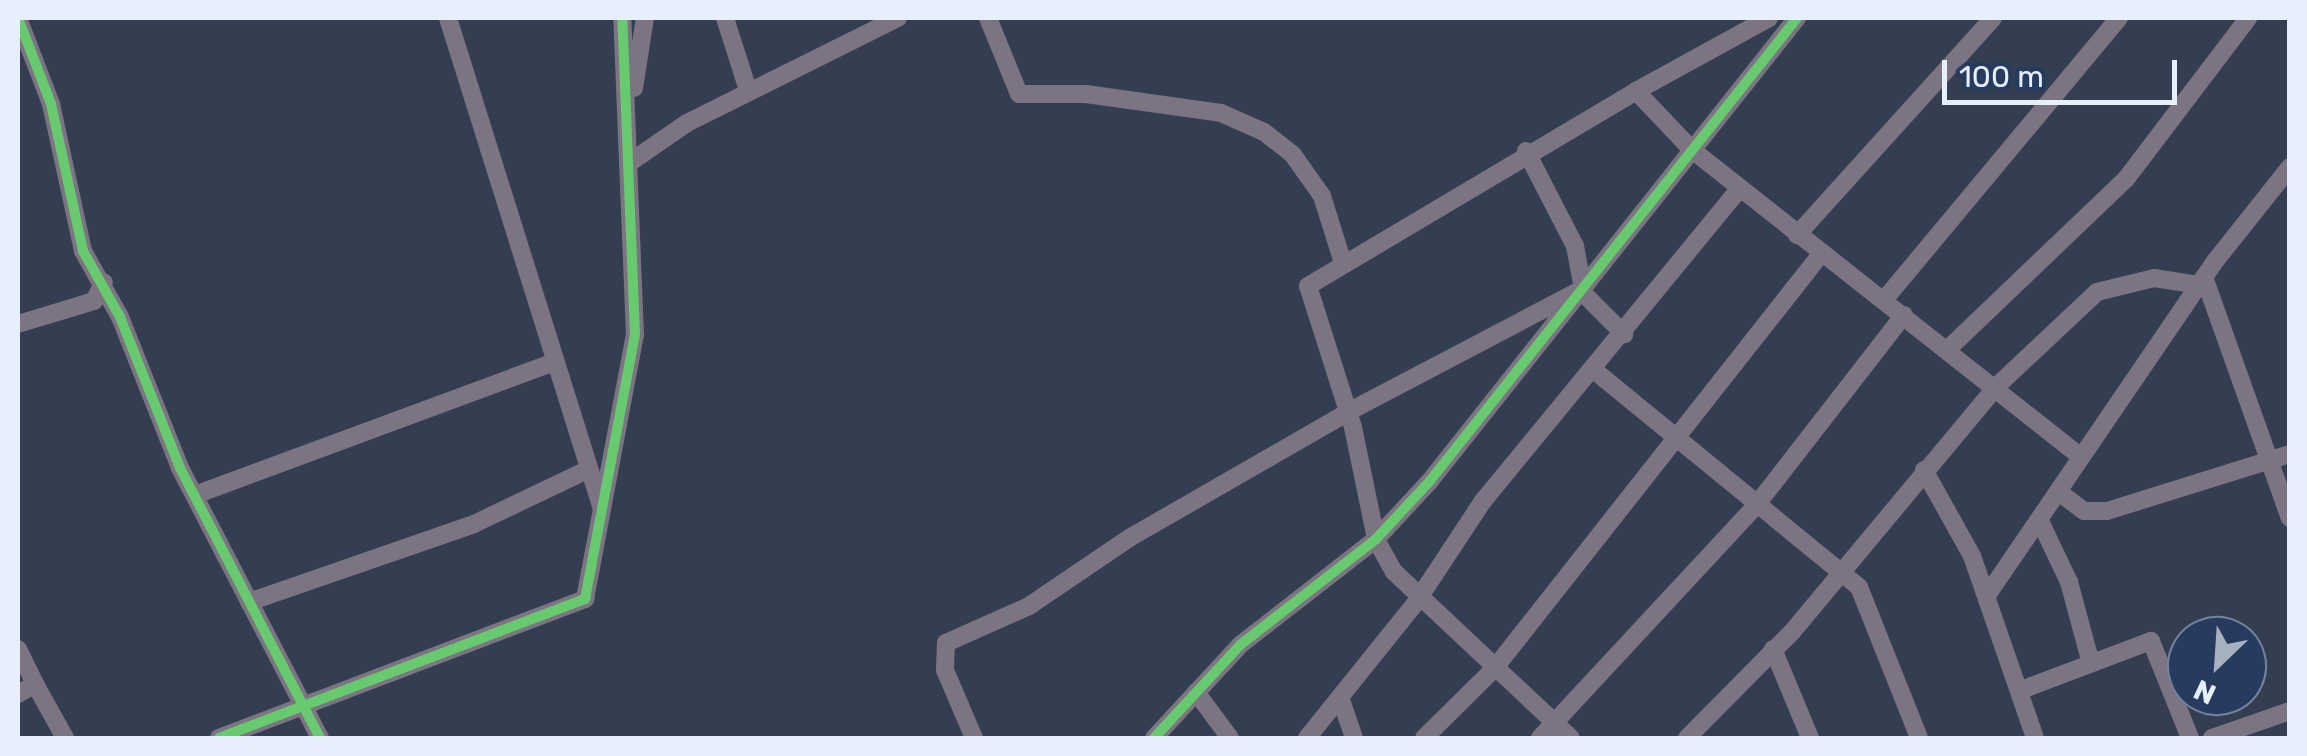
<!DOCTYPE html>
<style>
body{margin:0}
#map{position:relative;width:2307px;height:756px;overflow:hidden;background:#333e51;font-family:Rubik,sans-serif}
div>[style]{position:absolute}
.street>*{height:18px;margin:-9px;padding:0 9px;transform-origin:9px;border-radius:9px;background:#7d7483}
.cycleway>*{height:10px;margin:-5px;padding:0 5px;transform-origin:5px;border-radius:5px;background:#67ca6e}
span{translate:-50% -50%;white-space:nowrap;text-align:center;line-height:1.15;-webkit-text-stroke:8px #263b5e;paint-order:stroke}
.frame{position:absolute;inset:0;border:20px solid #e7effc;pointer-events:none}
.north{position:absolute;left:2167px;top:616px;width:100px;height:100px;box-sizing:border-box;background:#263b5e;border:2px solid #73839d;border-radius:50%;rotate:205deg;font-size:28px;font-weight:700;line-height:40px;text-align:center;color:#e7effc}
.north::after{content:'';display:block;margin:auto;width:35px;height:45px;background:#a8b1c0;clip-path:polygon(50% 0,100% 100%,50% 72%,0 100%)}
.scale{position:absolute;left:1942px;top:60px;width:235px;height:45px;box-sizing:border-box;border:5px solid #e7effc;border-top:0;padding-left:12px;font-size:30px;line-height:35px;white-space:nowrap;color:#e7effc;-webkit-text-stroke:8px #263b5e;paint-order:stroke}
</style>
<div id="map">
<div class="street">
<i style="left:18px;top:18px;width:92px;rotate:69deg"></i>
<i style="left:51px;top:104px;width:150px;rotate:77.7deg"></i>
<i style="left:83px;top:251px;width:76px;rotate:60.7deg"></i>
<i style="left:120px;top:317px;width:162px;rotate:68.3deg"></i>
<i style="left:180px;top:468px;width:304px;rotate:62.6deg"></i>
<i style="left:448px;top:18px;width:515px;rotate:72.59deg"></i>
<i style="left:725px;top:18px;width:76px;rotate:72.3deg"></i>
<i style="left:988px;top:18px;width:82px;rotate:67.8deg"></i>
<i style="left:1019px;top:94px;width:67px"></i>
<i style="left:1086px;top:94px;width:136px;rotate:8deg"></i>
<i style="left:1221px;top:113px;width:47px;rotate:23.8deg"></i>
<i style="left:1264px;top:132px;width:37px;rotate:38deg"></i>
<i style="left:1293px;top:155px;width:50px;rotate:54.7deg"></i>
<i style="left:1322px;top:196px;width:67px;rotate:72.6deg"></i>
<i style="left:1769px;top:18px;width:152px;rotate:151.2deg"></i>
<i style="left:1636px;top:91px;width:80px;rotate:46.5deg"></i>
<i style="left:1691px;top:149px;width:497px;rotate:38.3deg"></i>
<i style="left:634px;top:88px;width:71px;rotate:-81.1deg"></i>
<i style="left:1526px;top:151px;width:107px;rotate:62.7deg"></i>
<i style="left:1575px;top:246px;width:49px;rotate:79.4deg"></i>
<i style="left:1584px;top:294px;width:57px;rotate:45deg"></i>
<i style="left:629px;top:163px;width:70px;rotate:-34.6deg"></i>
<i style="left:687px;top:123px;width:236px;rotate:-26.5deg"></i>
<i style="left:1797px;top:235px;width:292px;rotate:-47.9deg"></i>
<i style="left:2204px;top:277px;width:256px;rotate:70.4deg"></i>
<i style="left:1884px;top:300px;width:367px;rotate:-50.2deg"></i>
<i style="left:18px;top:324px;width:79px;rotate:-16.8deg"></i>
<i style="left:94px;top:301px;width:21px;rotate:-62deg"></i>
<i style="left:1949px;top:348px;width:245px;rotate:-43.7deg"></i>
<i style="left:2126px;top:179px;width:202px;rotate:-52.8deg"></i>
<i style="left:1595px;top:371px;width:341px;rotate:39.3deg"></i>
<i style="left:1859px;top:587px;width:162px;rotate:68.3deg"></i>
<i style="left:1924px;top:470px;width:98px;rotate:60.8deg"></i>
<i style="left:1972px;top:556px;width:193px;rotate:70.9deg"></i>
<i style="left:2060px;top:493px;width:30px;rotate:37deg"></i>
<i style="left:2084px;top:511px;width:23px"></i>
<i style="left:2107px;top:511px;width:192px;rotate:-17.3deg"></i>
<i style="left:195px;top:495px;width:380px;rotate:-20.3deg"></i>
<i style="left:2040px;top:521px;width:68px;rotate:64.6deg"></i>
<i style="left:2069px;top:582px;width:81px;rotate:74.9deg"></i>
<i style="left:1988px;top:594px;width:404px;rotate:-55.7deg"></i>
<i style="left:2216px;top:260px;width:119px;rotate:-51.5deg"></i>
<i style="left:249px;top:602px;width:238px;rotate:-19.1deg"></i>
<i style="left:474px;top:524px;width:125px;rotate:-25.5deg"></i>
<i style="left:18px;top:649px;width:39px;rotate:64deg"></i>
<i style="left:1773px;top:649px;width:96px;rotate:67.4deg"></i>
<i style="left:2021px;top:690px;width:139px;rotate:-20.7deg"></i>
<i style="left:2151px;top:641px;width:105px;rotate:68.1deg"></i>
<i style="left:1196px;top:692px;width:57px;rotate:53.5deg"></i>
<i style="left:18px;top:694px;width:20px;rotate:-30deg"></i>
<i style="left:35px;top:684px;width:62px;rotate:60.9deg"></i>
<i style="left:1340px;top:697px;width:43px;rotate:71.1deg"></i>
<i style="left:219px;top:738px;width:392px;rotate:-20.8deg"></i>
<i style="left:585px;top:599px;width:269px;rotate:-79.3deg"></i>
<i style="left:635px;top:335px;width:317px;rotate:-92.3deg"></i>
<i style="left:974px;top:738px;width:74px;rotate:-113.1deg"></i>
<i style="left:945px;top:670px;width:27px;rotate:-88deg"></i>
<i style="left:946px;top:643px;width:91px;rotate:-24deg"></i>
<i style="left:1029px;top:606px;width:123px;rotate:-34.1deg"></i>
<i style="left:1131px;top:537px;width:250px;rotate:-29.9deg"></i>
<i style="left:1348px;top:412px;width:264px;rotate:-27.7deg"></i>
<i style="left:1154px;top:738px;width:127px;rotate:-47.2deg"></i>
<i style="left:1240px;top:645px;width:172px;rotate:-37.9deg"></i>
<i style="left:1376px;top:539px;width:78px;rotate:-47.1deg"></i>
<i style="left:1429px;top:482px;width:592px;rotate:-51.58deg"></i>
<i style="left:1307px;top:738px;width:176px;rotate:-51.2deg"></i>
<i style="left:1417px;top:601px;width:120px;rotate:-56.6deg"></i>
<i style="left:1483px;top:501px;width:405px;rotate:-50.6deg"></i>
<i style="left:1424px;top:738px;width:98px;rotate:-44.6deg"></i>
<i style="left:1494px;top:669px;width:528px;rotate:-51.76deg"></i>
<i style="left:1540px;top:738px;width:321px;rotate:-47.1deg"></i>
<i style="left:1758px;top:503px;width:238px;rotate:-52.2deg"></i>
<i style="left:1571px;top:738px;width:243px;rotate:-136.8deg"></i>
<i style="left:1394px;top:572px;width:38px;rotate:-119deg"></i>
<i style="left:1376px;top:539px;width:114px;rotate:-101.6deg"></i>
<i style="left:1353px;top:427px;width:148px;rotate:-107.7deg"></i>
<i style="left:1308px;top:286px;width:382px;rotate:-30.7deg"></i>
<i style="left:1687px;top:738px;width:149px;rotate:-45.3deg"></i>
<i style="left:1792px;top:632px;width:322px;rotate:-50.2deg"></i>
<i style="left:1998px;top:385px;width:136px;rotate:-43.2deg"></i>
<i style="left:2097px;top:292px;width:59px;rotate:-13.8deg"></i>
<i style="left:2154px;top:278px;width:46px;rotate:8.8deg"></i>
<i style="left:2212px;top:738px;width:83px;rotate:-19.1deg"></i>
</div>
<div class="cycleway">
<i style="left:18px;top:18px;width:92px;rotate:69deg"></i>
<i style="left:51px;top:104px;width:150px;rotate:77.7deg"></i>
<i style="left:83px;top:251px;width:76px;rotate:60.7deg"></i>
<i style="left:120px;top:317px;width:162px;rotate:68.3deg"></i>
<i style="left:180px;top:468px;width:304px;rotate:62.6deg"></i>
<i style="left:219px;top:738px;width:392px;rotate:-20.8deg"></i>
<i style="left:585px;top:599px;width:269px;rotate:-79.3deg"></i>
<i style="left:635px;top:335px;width:317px;rotate:-92.3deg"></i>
<i style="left:1154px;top:738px;width:127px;rotate:-47.2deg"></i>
<i style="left:1240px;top:645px;width:172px;rotate:-37.9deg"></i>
<i style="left:1376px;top:539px;width:78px;rotate:-47.1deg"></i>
<i style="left:1429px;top:482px;width:592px;rotate:-51.58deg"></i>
</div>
<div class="frame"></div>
<div class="north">N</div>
<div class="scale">100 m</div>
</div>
